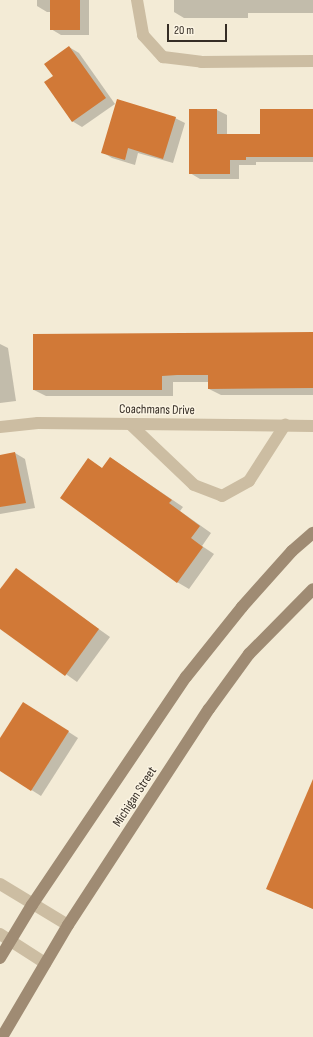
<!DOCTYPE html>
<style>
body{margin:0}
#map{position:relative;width:313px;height:1037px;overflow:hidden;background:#f3ebd6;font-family:"Sofia Sans Condensed",sans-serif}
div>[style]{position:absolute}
.shadow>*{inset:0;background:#0003}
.building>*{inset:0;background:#d17937;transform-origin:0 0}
.street>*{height:12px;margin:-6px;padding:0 6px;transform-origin:6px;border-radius:6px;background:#ccbda2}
.secondary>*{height:12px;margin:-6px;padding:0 6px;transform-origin:6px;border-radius:6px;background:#9f8b73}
span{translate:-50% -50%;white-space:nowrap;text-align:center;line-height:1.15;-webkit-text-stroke:3px #fbf4e3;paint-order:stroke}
.street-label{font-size:13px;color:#352d25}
.scale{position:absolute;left:167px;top:24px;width:60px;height:18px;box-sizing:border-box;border:2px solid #352d25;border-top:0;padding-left:5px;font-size:12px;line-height:14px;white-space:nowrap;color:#352d25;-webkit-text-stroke:3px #fbf4e3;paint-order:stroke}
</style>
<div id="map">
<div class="shadow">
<i style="clip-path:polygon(37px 0,89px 0,89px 35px,61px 35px,51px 29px,51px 12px,47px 12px,37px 6px)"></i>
<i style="clip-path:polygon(174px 0,313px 0,313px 13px,248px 13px,248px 18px,184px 18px,174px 12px)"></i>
<i style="clip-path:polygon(69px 47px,79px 53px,115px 104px,82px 127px,72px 121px,54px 77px)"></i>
<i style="clip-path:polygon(313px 109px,313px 162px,256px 162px,256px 165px,239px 165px,239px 179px,200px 179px,190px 173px,217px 110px,227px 115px,227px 135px,261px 135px)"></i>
<i style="clip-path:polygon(175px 118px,185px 123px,173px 163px,138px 153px,135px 165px,112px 158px,102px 152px)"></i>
<i style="clip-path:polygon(313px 333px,313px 395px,221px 395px,209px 389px,209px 382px,173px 382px,173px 396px,46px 396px,34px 390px)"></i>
<i style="clip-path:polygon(0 344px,8px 348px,16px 401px,0 403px)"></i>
<i style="clip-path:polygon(15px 453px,25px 459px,35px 508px,0 514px,0 456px)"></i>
<i style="clip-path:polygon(111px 458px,183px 507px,180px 511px,211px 533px,202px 546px,214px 554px,189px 589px,177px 582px,89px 460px,103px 469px)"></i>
<i style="clip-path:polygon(16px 570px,110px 637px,77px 682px,0 627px,0 591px)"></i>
<i style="clip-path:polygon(33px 709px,78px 738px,41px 796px,0 770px,0 740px)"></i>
<i style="clip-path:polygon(313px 784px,313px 909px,267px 888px)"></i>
</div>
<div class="building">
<i style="left:50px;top:0;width:30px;height:30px"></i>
<i style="clip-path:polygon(69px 46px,106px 98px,72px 122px,44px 82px,53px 76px,44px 64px)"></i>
<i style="clip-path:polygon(117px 99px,176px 117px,163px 159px,128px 148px,125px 160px,101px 153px)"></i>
<i style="clip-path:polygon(189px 109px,217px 109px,217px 134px,260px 134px,260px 109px,313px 109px,313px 157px,246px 157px,246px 160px,230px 160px,230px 174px,189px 174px)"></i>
<i style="clip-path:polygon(313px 332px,313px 388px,208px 389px,208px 375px,177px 375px,162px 376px,162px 390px,33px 390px,33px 334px)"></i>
<i style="clip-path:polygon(15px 452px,26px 503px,0 507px,0 455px)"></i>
<i style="clip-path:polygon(110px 457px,172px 500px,169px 503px,200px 526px,191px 538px,203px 547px,177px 583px,60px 498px,88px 458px,102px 468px)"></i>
<i style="clip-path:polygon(16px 568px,99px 629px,65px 676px,0 629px,0 589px)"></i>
<i style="clip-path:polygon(23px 702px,69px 731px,31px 791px,0 771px,0 738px)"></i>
<i style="clip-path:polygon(313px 779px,313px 909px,266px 889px)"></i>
</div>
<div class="street">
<i style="left:137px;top:0;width:36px;rotate:80deg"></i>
<i style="left:143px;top:35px;width:30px;rotate:48deg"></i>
<i style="left:163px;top:57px;width:38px;rotate:7deg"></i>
<i style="left:201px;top:62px;width:112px;rotate:-0.5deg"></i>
<i style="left:130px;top:424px;width:88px;rotate:43.6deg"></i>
<i style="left:194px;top:485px;width:30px;rotate:21deg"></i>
<i style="left:222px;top:496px;width:31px;rotate:-29deg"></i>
<i style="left:249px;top:481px;width:67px;rotate:-57.3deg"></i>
<i style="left:0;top:427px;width:38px;rotate:-6deg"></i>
<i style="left:38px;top:423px;width:275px;rotate:0.6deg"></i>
<i style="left:0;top:884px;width:79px;rotate:31.1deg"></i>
<i style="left:0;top:934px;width:54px;rotate:32.8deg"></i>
</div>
<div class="secondary">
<i style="left:0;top:958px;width:62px;rotate:-58.9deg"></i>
<i style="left:32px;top:905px;width:275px;rotate:-56deg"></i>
<i style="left:186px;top:677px;width:90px;rotate:-51.3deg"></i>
<i style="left:242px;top:607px;width:75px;rotate:-48.2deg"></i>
<i style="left:292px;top:551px;width:28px;rotate:-41deg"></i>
<i style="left:2px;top:1037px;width:130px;rotate:-59.5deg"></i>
<i style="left:68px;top:925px;width:258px;rotate:-56.9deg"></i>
<i style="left:209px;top:709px;width:68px;rotate:-54deg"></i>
<i style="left:249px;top:654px;width:91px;rotate:-45.4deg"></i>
</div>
<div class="street-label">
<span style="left:157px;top:410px;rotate:1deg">Coachmans Drive</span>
<span style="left:135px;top:797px;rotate:-57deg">Michigan Street</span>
</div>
<div class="scale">20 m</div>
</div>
